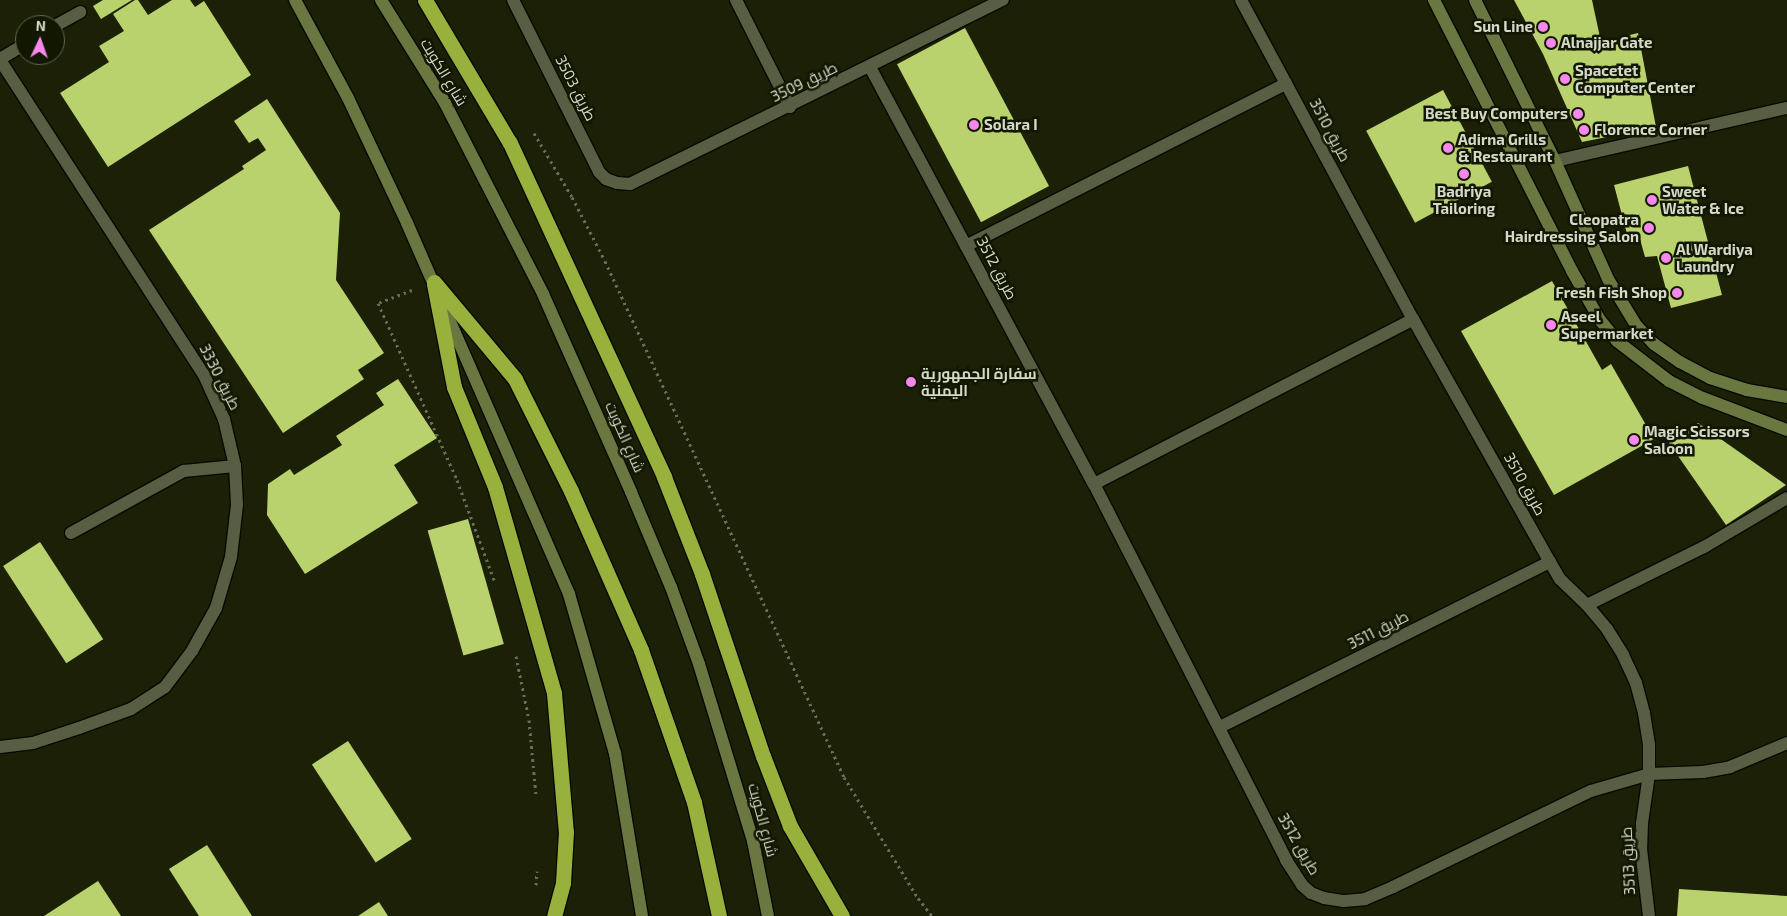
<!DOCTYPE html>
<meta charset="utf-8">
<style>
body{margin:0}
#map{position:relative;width:1787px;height:916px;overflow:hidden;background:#1b2007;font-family:"Exo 2",Cairo,sans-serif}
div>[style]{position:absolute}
.building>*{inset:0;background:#bad26e;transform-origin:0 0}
.path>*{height:3px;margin-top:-1.5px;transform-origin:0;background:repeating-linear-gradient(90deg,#686c58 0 2.5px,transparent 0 6.5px)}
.roads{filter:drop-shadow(1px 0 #060a00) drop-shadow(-1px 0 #060a00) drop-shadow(0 1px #060a00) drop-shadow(0 -1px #060a00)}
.lane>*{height:12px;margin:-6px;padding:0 6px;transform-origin:6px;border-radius:6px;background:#575e43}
.street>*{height:12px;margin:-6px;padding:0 6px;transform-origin:6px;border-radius:6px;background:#575e43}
.secondary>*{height:12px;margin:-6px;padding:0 6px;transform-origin:6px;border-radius:6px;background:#6a7741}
.highway>*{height:15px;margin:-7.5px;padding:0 7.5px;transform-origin:7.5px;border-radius:7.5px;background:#98b13d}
.dots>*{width:14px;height:14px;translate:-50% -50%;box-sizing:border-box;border:2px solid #121701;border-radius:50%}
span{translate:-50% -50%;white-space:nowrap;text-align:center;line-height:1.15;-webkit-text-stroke:5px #121701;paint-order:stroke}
.poi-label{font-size:15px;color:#d5d9ca;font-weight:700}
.right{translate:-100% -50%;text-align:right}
.left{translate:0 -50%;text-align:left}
.street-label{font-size:15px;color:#d5d9ca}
.north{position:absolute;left:15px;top:15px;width:50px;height:50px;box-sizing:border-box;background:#121701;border:1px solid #606551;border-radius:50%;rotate:3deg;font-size:14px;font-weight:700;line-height:20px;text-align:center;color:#d5d9ca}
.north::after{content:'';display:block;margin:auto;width:18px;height:22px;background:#f688ec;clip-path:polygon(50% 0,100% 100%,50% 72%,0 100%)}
</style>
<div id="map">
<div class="building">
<i style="clip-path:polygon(103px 0,132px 0,101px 19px,93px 6px)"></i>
<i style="clip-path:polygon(135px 0,138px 0,148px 15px,172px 0,190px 0,195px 7px,204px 1px,251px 75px,108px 167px,60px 93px,109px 62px,99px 46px,124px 31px,113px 14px)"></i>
<i style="clip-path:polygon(1514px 0,1592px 0,1601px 42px,1638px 33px,1656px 127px,1582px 142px,1543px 54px)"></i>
<i style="left:965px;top:28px;width:179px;height:77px;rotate:62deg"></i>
<i style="left:1443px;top:90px;width:104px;height:87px;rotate:62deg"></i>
<i style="clip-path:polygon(267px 99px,340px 213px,336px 280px,384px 353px,358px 370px,364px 379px,283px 433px,149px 230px,244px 169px,242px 166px,266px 150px,258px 138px,249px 143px,234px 121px)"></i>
<i style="clip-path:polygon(1688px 166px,1722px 295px,1671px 308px,1657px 256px,1645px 257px,1638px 232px,1627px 234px,1614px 185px)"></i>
<i style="clip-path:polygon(1552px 281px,1602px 370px,1611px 364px,1654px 439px,1554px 495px,1461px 331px)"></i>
<i style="clip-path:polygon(398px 379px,437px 438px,394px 465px,418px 503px,305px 574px,267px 515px,268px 484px,290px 469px,294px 475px,342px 445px,336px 436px,384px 405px,376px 393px)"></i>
<i style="clip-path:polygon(1698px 423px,1786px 485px,1726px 525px,1669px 443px)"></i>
<i style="left:468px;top:519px;width:130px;height:42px;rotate:74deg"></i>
<i style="left:40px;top:542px;width:116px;height:44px;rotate:57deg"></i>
<i style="left:348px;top:741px;width:117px;height:43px;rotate:57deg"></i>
<i style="clip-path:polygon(207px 845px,252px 916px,199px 916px,169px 869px)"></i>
<i style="clip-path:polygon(98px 881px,121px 916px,44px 916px)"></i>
<i style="clip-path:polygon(1679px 889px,1787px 896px,1787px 916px,1677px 916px)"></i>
<i style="clip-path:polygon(379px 902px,388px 916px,358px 916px)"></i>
</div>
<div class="path">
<i style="left:534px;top:133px;width:74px;rotate:59.3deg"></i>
<i style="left:572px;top:197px;width:72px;rotate:62.7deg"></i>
<i style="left:605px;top:261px;width:569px;rotate:65.15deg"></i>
<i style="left:844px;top:777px;width:142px;rotate:58.6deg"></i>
<i style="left:918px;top:898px;width:23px;rotate:52deg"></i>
<i style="left:412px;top:290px;width:36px;rotate:159deg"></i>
<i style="left:378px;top:303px;width:194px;rotate:65.9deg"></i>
<i style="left:457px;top:480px;width:109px;rotate:69.6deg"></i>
<i style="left:516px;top:656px;width:65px;rotate:78.5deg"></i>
<i style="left:529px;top:720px;width:75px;rotate:84.7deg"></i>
<i style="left:536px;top:885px;width:14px;rotate:-86deg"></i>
</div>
<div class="roads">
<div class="lane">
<i style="left:55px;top:26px;width:29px;rotate:-29deg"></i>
<i style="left:0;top:59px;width:29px;rotate:-31deg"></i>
<i style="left:71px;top:533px;width:129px;rotate:-28.8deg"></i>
<i style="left:184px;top:471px;width:51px;rotate:-5.6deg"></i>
</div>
<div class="street">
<i style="left:513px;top:0;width:192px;rotate:63.4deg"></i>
<i style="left:599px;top:172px;width:10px;rotate:45deg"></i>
<i style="left:606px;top:179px;width:12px;rotate:20deg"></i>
<i style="left:617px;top:183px;width:13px;rotate:4deg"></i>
<i style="left:630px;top:184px;width:416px;rotate:-26.3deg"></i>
<i style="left:736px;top:0;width:120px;rotate:63.2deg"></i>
<i style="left:1241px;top:0;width:362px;rotate:61.7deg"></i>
<i style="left:1413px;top:319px;width:279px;rotate:60.6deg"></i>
<i style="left:1550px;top:562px;width:20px;rotate:60deg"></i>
<i style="left:1560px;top:579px;width:37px;rotate:44deg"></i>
<i style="left:1587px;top:605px;width:31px;rotate:50deg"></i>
<i style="left:1607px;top:629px;width:31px;rotate:58deg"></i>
<i style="left:1623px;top:655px;width:31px;rotate:65deg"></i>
<i style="left:1636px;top:683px;width:31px;rotate:75deg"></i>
<i style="left:1644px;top:713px;width:31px;rotate:81deg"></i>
<i style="left:1649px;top:744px;width:30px;rotate:90deg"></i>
<i style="left:1649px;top:774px;width:49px;rotate:98.1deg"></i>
<i style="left:1642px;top:823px;width:26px;rotate:92deg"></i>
<i style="left:1641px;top:849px;width:67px;rotate:83.2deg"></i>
<i style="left:0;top:60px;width:375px;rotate:57.1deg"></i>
<i style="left:204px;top:375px;width:48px;rotate:65.6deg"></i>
<i style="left:224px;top:419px;width:48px;rotate:76.8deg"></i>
<i style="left:235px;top:466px;width:39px;rotate:87deg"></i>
<i style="left:237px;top:505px;width:52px;rotate:96.6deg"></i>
<i style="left:231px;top:557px;width:53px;rotate:106.4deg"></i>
<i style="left:216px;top:608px;width:49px;rotate:119.2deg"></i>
<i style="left:192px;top:651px;width:45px;rotate:126.9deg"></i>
<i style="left:165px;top:687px;width:40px;rotate:147.1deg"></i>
<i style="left:131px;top:709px;width:55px;rotate:159.9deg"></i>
<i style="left:79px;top:728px;width:48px;rotate:161.9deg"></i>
<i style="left:33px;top:743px;width:33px;rotate:173deg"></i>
<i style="left:870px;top:67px;width:473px;rotate:61.8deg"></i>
<i style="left:1094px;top:484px;width:422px;rotate:62.9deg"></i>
<i style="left:1286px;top:860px;width:30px;rotate:57deg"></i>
<i style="left:1302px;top:885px;width:12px;rotate:42deg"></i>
<i style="left:1311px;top:893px;width:14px;rotate:21deg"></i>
<i style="left:1324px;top:898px;width:20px;rotate:9deg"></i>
<i style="left:1344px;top:901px;width:21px;rotate:-5deg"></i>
<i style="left:1365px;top:899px;width:30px;rotate:-23deg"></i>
<i style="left:1393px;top:887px;width:220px;rotate:-25.9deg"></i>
<i style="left:1591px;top:791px;width:60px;rotate:-16.3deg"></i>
<i style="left:1649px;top:774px;width:54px;rotate:-2.1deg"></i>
<i style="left:1703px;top:772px;width:27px;rotate:-10deg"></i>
<i style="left:1730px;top:767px;width:62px;rotate:-22.8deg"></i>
<i style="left:1555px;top:161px;width:238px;rotate:-12.9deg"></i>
<i style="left:966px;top:246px;width:359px;rotate:-26.9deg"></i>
<i style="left:1094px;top:484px;width:359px;rotate:-27.3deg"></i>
<i style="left:1587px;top:605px;width:131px;rotate:-26.4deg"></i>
<i style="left:1704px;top:547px;width:96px;rotate:-30.6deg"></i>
<i style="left:1220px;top:727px;width:369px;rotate:-26.6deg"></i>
</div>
<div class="secondary">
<i style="left:295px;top:0;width:111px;rotate:61.6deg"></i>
<i style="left:348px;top:98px;width:138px;rotate:64.7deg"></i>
<i style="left:407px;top:223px;width:405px;rotate:66.4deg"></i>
<i style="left:569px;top:594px;width:166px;rotate:73.9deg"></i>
<i style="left:615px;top:753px;width:165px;rotate:80.6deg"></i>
<i style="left:381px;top:0;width:121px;rotate:58.1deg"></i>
<i style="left:445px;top:103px;width:215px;rotate:62.8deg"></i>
<i style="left:543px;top:294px;width:217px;rotate:66deg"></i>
<i style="left:631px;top:492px;width:103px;rotate:67.2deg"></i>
<i style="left:671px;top:587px;width:82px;rotate:70deg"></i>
<i style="left:699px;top:664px;width:185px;rotate:73deg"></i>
<i style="left:753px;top:841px;width:76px;rotate:78.7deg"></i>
<i style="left:1434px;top:0;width:304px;rotate:63deg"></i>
<i style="left:1572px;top:271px;width:56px;rotate:60.3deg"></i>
<i style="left:1600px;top:320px;width:27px;rotate:51deg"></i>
<i style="left:1617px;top:341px;width:66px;rotate:37.6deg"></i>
<i style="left:1669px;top:381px;width:38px;rotate:27deg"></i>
<i style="left:1703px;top:398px;width:90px;rotate:20.9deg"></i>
<i style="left:1475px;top:0;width:180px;rotate:63.6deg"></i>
<i style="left:1555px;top:161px;width:129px;rotate:65.8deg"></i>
<i style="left:1608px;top:279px;width:54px;rotate:58.7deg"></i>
<i style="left:1636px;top:325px;width:26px;rotate:47deg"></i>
<i style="left:1654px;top:344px;width:32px;rotate:35deg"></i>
<i style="left:1680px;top:362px;width:34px;rotate:28deg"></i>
<i style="left:1710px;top:378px;width:39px;rotate:18deg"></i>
<i style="left:1747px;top:390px;width:41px;rotate:9.9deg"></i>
</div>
<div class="highway">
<i style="left:425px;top:0;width:166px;rotate:59.3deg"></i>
<i style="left:510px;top:143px;width:368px;rotate:65.2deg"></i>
<i style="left:664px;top:477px;width:104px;rotate:68.6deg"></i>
<i style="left:702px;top:574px;width:192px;rotate:71.5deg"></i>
<i style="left:763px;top:756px;width:75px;rotate:68.9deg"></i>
<i style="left:790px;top:826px;width:104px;rotate:60deg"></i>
<i style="left:434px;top:282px;width:126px;rotate:50.1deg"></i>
<i style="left:515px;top:379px;width:125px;rotate:63.4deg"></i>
<i style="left:571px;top:491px;width:174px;rotate:66.2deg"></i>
<i style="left:641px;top:650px;width:161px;rotate:70.8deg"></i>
<i style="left:694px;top:802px;width:117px;rotate:77.6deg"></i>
<i style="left:434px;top:284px;width:105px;rotate:79deg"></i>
<i style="left:454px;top:387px;width:108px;rotate:67.7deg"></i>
<i style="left:495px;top:487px;width:214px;rotate:74deg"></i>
<i style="left:554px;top:693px;width:140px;rotate:85.1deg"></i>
<i style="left:566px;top:832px;width:51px;rotate:93.4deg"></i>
<i style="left:563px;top:883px;width:34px;rotate:105deg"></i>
</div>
</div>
<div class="dots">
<i style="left:1543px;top:27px;background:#f688ec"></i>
<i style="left:1551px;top:43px;background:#f688ec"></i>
<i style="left:1565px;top:79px;background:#f688ec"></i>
<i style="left:1578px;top:114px;background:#f688ec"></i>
<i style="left:974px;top:125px;background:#f688ec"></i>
<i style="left:1584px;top:130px;background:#f688ec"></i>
<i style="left:1448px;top:148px;background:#f688ec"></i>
<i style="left:1464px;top:174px;background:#f688ec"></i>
<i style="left:1652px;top:200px;background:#f688ec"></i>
<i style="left:1649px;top:228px;background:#f688ec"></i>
<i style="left:1666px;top:258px;background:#f688ec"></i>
<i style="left:1677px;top:293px;background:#f688ec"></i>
<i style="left:1551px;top:325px;background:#f688ec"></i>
<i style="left:911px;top:382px;background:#f688ec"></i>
<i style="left:1634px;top:440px;background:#f688ec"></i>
</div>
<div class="poi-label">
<span class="right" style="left:1533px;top:27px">Sun Line</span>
<span class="left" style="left:1561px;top:43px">Alnajjar Gate</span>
<span class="left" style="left:1575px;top:79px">Spacetet<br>Computer Center</span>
<span class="right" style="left:1568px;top:114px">Best Buy Computers</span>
<span class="left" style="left:984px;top:125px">Solara I</span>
<span class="left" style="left:1594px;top:130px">Florence Corner</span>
<span class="left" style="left:1458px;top:148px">Adirna Grills<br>&amp; Restaurant</span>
<span style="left:1464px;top:200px">Badriya<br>Tailoring</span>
<span class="left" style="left:1662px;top:200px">Sweet<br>Water &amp; Ice</span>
<span class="right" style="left:1639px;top:228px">Cleopatra<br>Hairdressing Salon</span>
<span class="left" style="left:1676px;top:258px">Al Wardiya<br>Laundry</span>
<span class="right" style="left:1667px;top:293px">Fresh Fish Shop</span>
<span class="left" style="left:1561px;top:325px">Aseel<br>Supermarket</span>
<span class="left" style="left:921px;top:382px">سفارة الجمهورية<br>اليمنية</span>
<span class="left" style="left:1644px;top:440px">Magic Scissors<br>Saloon</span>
</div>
<div class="street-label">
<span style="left:444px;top:72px;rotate:59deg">شارع الكويت</span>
<span style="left:804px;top:82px;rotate:-26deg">طريق 3509</span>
<span style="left:576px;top:88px;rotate:63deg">طريق 3503</span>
<span style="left:1330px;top:130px;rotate:62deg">طريق 3510</span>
<span style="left:997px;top:268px;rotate:62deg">طريق 3512</span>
<span style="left:220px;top:377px;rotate:63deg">طريق 3330</span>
<span style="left:625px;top:437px;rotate:66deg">شارع الكويت</span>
<span style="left:1525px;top:484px;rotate:61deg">طريق 3510</span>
<span style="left:1378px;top:630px;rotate:-27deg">طريق 3511</span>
<span style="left:763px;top:820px;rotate:75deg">شارع الكويت</span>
<span style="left:1299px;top:844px;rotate:60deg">طريق 3512</span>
<span style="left:1628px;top:861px;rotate:-93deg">طريق 3513</span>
</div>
<div class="north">N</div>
</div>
